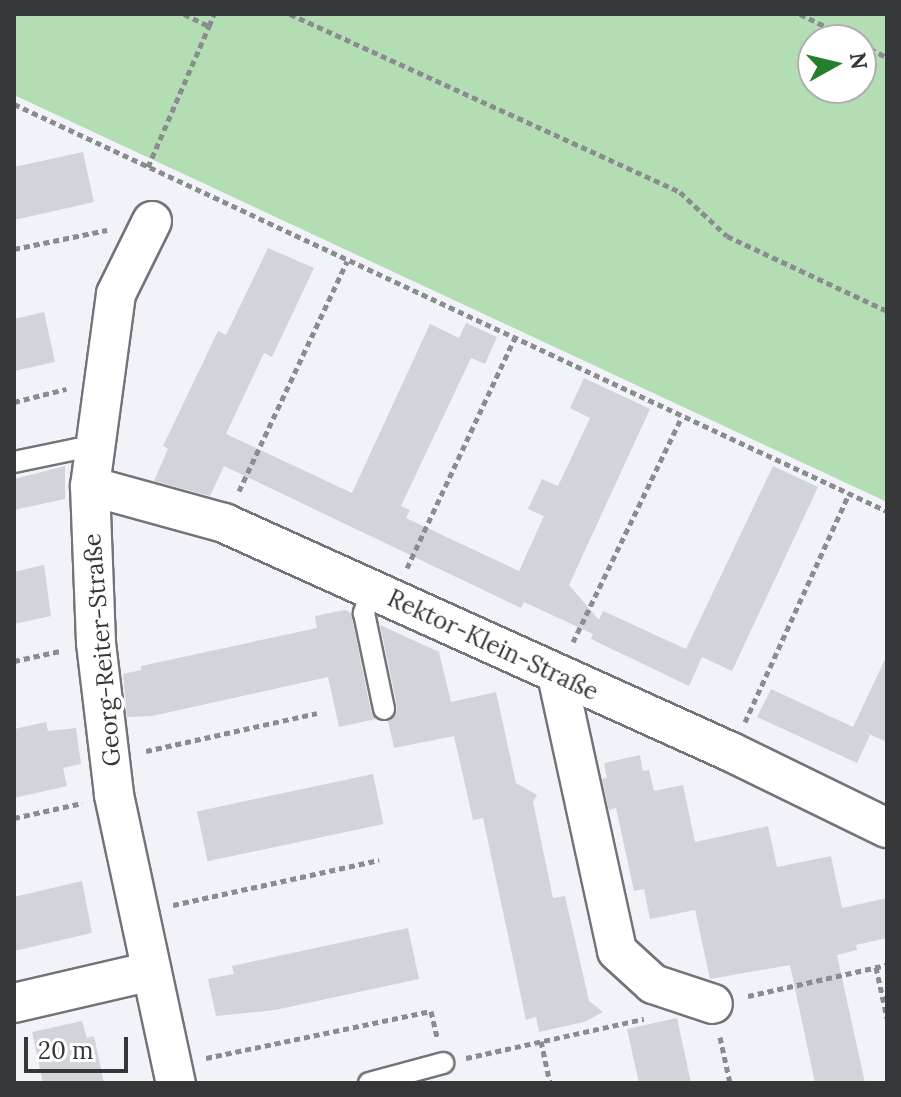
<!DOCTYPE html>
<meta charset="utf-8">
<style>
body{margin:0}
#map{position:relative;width:901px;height:1097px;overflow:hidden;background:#f1f3f9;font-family:Lora,serif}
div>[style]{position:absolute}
.green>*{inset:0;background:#b3ddb3}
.building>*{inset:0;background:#d1d4d9;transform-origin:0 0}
.path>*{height:5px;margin-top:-2.5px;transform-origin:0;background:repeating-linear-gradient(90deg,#8b8c90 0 6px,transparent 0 10px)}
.roads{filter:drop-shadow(2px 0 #727479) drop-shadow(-2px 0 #727479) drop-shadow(0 2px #727479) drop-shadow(0 -2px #727479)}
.lane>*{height:20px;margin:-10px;padding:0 10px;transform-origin:10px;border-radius:10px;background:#fff}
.street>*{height:38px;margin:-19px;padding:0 19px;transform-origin:19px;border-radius:19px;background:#fff}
span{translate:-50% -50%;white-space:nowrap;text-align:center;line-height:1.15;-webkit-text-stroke:7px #fff;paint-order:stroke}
.street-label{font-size:24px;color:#363739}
.frame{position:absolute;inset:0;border:16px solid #363739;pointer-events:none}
.north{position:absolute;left:797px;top:24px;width:80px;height:80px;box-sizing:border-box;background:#fff;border:2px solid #afafb0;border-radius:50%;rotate:82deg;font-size:22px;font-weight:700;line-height:32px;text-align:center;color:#363739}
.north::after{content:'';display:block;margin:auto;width:28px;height:36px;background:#257f2e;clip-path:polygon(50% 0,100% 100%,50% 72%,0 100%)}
.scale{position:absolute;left:24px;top:1037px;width:104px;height:36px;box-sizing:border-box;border:4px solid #363739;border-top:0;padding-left:10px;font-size:24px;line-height:28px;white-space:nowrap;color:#363739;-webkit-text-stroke:6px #fff;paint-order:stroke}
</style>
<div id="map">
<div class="green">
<i style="clip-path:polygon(evenodd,14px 14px,887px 14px,887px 502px,14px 95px,14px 14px,813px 40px,861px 40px,861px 88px,813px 88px,813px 40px)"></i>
</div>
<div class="building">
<i style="clip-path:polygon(83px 152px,94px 202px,14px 220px,14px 167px)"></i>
<i style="clip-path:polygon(268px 248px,314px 268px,272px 357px,264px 353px,226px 434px,352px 493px,430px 324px,459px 338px,466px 323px,497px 337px,485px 364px,471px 358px,401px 506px,410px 510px,406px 518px,519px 571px,544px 516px,528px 509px,542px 479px,558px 486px,590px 418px,570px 408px,584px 378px,650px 409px,569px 585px,599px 620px,603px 611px,686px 649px,773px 466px,818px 487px,732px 671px,702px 657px,689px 686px,591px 639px,593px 634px,524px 602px,521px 608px,224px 466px,210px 496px,154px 481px,168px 449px,163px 446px,218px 331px,226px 335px)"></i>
<i style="clip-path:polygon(44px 312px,55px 362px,14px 371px,14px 319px)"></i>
<i style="clip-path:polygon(65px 466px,65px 499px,14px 510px,14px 479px)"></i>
<i style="clip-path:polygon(44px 565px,51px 616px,14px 624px,14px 572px)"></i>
<i style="clip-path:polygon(345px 610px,351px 613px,371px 712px,376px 719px,339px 727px,328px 677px,152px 716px,127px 717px,123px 674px,141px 670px,141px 666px,317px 628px,315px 616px)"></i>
<i style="clip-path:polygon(380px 625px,439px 652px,451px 702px,496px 692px,516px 783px,537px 795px,533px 802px,553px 898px,565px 896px,589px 1001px,603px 1012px,584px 1022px,539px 1032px,536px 1017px,526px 1020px,483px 818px,473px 820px,454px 736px,394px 748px,388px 721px,396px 714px,397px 706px)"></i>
<i style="clip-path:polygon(887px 655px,887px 742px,862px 731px,870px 735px,857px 763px,757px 717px,771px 689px,853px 727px)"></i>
<i style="clip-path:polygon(46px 722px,48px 731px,76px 728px,81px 764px,63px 768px,67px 786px,14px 798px,14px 729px)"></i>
<i style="clip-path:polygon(640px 755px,643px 771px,649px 770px,654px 791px,683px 785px,695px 842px,768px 826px,777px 867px,831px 856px,842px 908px,887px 898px,887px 938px,856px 945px,857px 950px,837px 955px,865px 1083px,815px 1083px,790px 965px,710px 979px,695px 910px,650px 919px,644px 889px,634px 891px,616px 808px,609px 810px,602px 779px,607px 778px,604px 763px)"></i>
<i style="left:373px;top:774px;width:51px;height:180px;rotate:78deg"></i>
<i style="clip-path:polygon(82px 881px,92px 933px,14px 951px,14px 897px)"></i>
<i style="clip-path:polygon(408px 928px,419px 979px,275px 1010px,216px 1016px,208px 979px,234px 974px,232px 966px)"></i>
<i style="clip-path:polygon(677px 1018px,691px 1083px,639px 1083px,627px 1029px)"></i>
<i style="clip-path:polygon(82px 1021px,87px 1038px,94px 1036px,104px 1083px,43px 1083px,32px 1032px)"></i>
</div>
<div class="path">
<i style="left:184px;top:14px;width:28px;rotate:26deg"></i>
<i style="left:209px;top:26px;width:13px;rotate:-67deg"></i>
<i style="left:290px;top:14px;width:429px;rotate:24.5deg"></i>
<i style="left:680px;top:192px;width:64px;rotate:43.1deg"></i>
<i style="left:727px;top:236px;width:177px;rotate:25.1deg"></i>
<i style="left:800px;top:14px;width:59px;rotate:26.1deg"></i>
<i style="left:861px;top:44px;width:29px;rotate:27deg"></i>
<i style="left:14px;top:104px;width:963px;rotate:25deg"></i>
<i style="left:148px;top:167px;width:154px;rotate:-66.6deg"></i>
<i style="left:14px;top:249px;width:95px;rotate:-11.5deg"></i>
<i style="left:14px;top:402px;width:54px;rotate:-14deg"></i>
<i style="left:239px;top:491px;width:254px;rotate:-64.8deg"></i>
<i style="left:407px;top:568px;width:255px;rotate:-64.9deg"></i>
<i style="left:573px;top:642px;width:250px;rotate:-64.2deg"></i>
<i style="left:14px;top:661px;width:47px;rotate:-12.3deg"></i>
<i style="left:745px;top:722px;width:251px;rotate:-65.5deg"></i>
<i style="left:146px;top:751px;width:175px;rotate:-12.5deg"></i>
<i style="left:14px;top:818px;width:70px;rotate:-12.4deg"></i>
<i style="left:173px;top:905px;width:211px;rotate:-12.3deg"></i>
<i style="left:876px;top:967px;width:52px;rotate:77.8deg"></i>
<i style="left:748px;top:996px;width:142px;rotate:-12.6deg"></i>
<i style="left:720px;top:1037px;width:47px;rotate:77.7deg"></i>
<i style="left:541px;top:1041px;width:43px;rotate:77.9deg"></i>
<i style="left:206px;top:1058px;width:230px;rotate:-11.8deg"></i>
<i style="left:431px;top:1011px;width:28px;rotate:77deg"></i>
<i style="left:466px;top:1058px;width:182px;rotate:-12.4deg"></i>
</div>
<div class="roads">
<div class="lane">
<i style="left:14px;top:462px;width:64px;rotate:-11.7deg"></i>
<i style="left:77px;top:449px;width:18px;rotate:3deg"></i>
<i style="left:373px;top:589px;width:26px;rotate:111deg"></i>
<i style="left:364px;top:613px;width:98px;rotate:78.2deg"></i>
<i style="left:369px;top:1083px;width:77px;rotate:-15.1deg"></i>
</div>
<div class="street">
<i style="left:152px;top:221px;width:81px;rotate:116.3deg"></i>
<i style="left:116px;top:294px;width:194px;rotate:97.7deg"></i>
<i style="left:90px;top:486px;width:157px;rotate:87.8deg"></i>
<i style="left:96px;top:643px;width:153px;rotate:83.2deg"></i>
<i style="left:114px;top:795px;width:295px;rotate:77.9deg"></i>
<i style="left:90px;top:486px;width:139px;rotate:15.4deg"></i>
<i style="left:224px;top:523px;width:556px;rotate:24.31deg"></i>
<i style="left:731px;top:752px;width:174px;rotate:26deg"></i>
<i style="left:557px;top:675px;width:282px;rotate:77.7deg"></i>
<i style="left:617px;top:951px;width:49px;rotate:42.5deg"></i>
<i style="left:653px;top:984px;width:63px;rotate:18.4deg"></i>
<i style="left:14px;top:1003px;width:141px;rotate:-13.1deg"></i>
</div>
</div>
<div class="street-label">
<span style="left:493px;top:645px;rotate:25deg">Rektor-Klein-Straße</span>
<span style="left:102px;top:650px;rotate:-95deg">Georg-Reiter-Straße</span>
</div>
<div class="frame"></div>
<div class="north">N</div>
<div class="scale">20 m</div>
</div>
